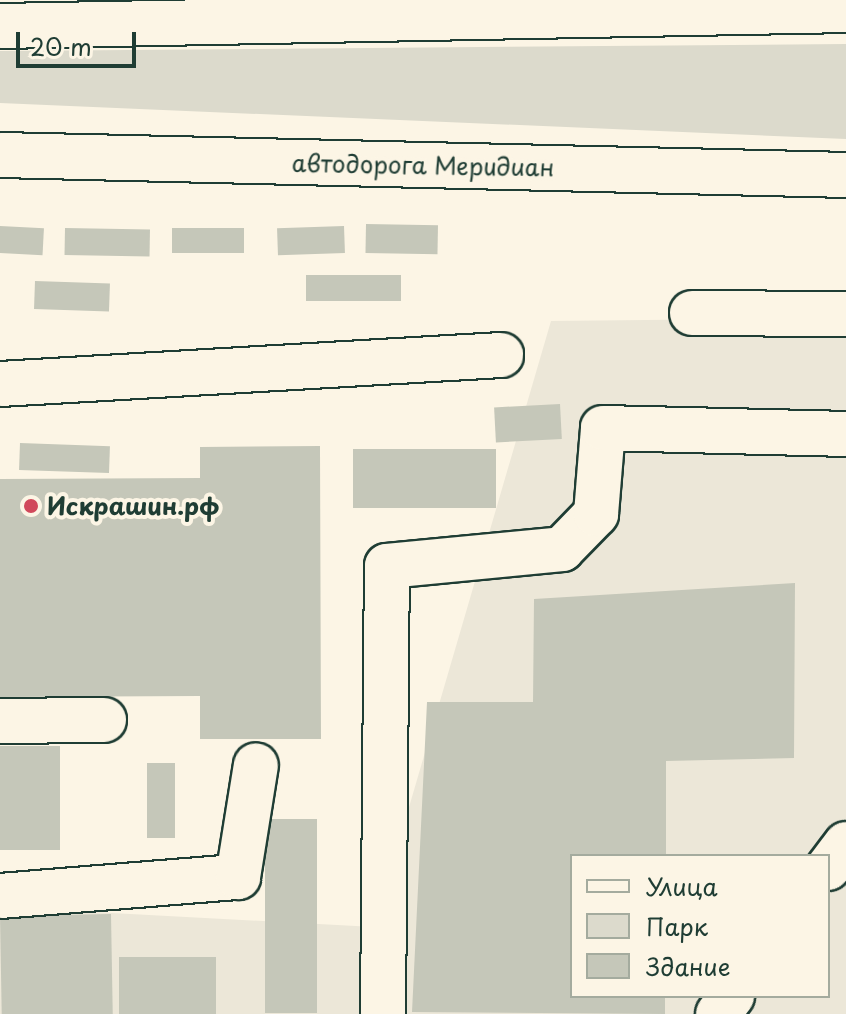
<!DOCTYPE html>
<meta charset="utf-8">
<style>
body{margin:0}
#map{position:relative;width:846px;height:1014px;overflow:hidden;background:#fcf5e5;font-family:"Playpen Sans",sans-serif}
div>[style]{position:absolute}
.built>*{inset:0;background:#ece7d8}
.green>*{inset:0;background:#dcdacc}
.building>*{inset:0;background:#c5c7b9;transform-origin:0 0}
.roads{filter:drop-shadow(2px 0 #1f3d34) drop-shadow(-2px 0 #1f3d34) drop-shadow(0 2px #1f3d34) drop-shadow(0 -2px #1f3d34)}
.minor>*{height:44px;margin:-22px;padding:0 22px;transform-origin:22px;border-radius:22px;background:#fcf5e5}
.major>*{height:44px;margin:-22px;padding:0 22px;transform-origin:22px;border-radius:22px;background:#fcf5e5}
.dots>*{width:22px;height:22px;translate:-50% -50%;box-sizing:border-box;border:4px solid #fcf5e5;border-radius:50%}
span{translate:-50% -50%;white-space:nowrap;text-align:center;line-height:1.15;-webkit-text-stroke:8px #fcf5e5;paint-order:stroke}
.street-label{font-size:24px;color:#1f3d34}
.poi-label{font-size:24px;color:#1f3d34;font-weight:700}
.left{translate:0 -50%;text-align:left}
.legend{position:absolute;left:570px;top:854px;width:260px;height:144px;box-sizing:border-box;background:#fcf5e5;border:2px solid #a4ab9e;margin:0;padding:10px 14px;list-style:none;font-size:24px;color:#1f3d34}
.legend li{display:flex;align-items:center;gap:16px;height:40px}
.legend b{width:40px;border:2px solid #a4ab9e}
.scale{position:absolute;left:16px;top:32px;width:120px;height:36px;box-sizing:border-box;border:4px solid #1f3d34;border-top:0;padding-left:10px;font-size:24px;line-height:28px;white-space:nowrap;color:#1f3d34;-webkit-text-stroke:6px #fcf5e5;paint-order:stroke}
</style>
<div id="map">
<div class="built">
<i style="clip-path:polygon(evenodd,846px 318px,846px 1014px,0 1014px,0 907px,374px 927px,551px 321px,846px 318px,572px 856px,828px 856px,828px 996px,572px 996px,572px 856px)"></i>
</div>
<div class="green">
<i style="clip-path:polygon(846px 44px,846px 139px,0 103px,0 51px)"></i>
</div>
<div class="building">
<i style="left:366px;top:224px;width:72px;height:29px;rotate:1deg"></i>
<i style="left:0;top:226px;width:44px;height:27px;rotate:3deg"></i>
<i style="left:344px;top:226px;width:27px;height:67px;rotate:88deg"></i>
<i style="left:65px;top:228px;width:85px;height:27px;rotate:1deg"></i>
<i style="left:172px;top:228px;width:72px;height:25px"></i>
<i style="left:401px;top:275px;width:26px;height:95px;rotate:90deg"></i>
<i style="left:35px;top:281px;width:75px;height:28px;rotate:2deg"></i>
<i style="left:560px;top:404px;width:35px;height:66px;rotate:87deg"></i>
<i style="left:20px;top:443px;width:90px;height:27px;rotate:2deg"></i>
<i style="clip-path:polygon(320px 446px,321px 739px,200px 739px,200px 696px,0 697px,0 479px,200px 478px,200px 447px)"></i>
<i style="left:496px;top:449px;width:59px;height:143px;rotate:90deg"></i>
<i style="clip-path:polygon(795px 583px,794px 758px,666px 761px,666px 856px,572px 856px,572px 996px,665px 996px,665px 1014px,412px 1012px,427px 702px,533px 702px,534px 599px)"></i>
<i style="left:0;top:746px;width:60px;height:104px"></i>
<i style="left:147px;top:763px;width:28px;height:75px"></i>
<i style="left:317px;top:819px;width:194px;height:52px;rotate:90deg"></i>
<i style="left:111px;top:914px;width:100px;height:111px;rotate:89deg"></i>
<i style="left:216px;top:957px;width:57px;height:97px;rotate:90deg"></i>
</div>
<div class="roads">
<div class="minor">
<i style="left:692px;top:313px;width:154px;rotate:0.4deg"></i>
<i style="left:0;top:384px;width:502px;rotate:-3.31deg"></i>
<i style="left:0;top:721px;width:104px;rotate:-0.6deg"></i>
<i style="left:828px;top:868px;width:30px;rotate:-53deg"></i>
<i style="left:0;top:896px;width:239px;rotate:-4.6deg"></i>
<i style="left:238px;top:877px;width:113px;rotate:-80.9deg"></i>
<i style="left:383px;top:1014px;width:448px;rotate:-89.5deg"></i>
<i style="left:387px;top:566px;width:176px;rotate:-5.5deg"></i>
<i style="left:562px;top:549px;width:49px;rotate:-45.8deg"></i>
<i style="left:596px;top:514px;width:86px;rotate:-85.3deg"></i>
<i style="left:603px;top:428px;width:243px;rotate:1.4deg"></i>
<i style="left:718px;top:1014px;width:23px;rotate:-52deg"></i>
</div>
<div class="major">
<i style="left:0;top:26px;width:846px;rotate:-1.08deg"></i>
<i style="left:0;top:155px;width:846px;rotate:1.35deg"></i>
</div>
</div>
<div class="dots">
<i style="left:31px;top:506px;background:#d1495b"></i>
</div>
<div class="street-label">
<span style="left:423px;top:165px;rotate:1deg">автодорога Меридиан</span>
</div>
<div class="poi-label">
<span class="left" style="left:47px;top:506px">Искрашин.рф</span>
</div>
<ul class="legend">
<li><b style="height:10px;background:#fcf5e5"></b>Улица</li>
<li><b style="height:22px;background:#dcdacc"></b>Парк</li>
<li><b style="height:22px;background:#c5c7b9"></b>Здание</li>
</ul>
<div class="scale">20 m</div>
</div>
